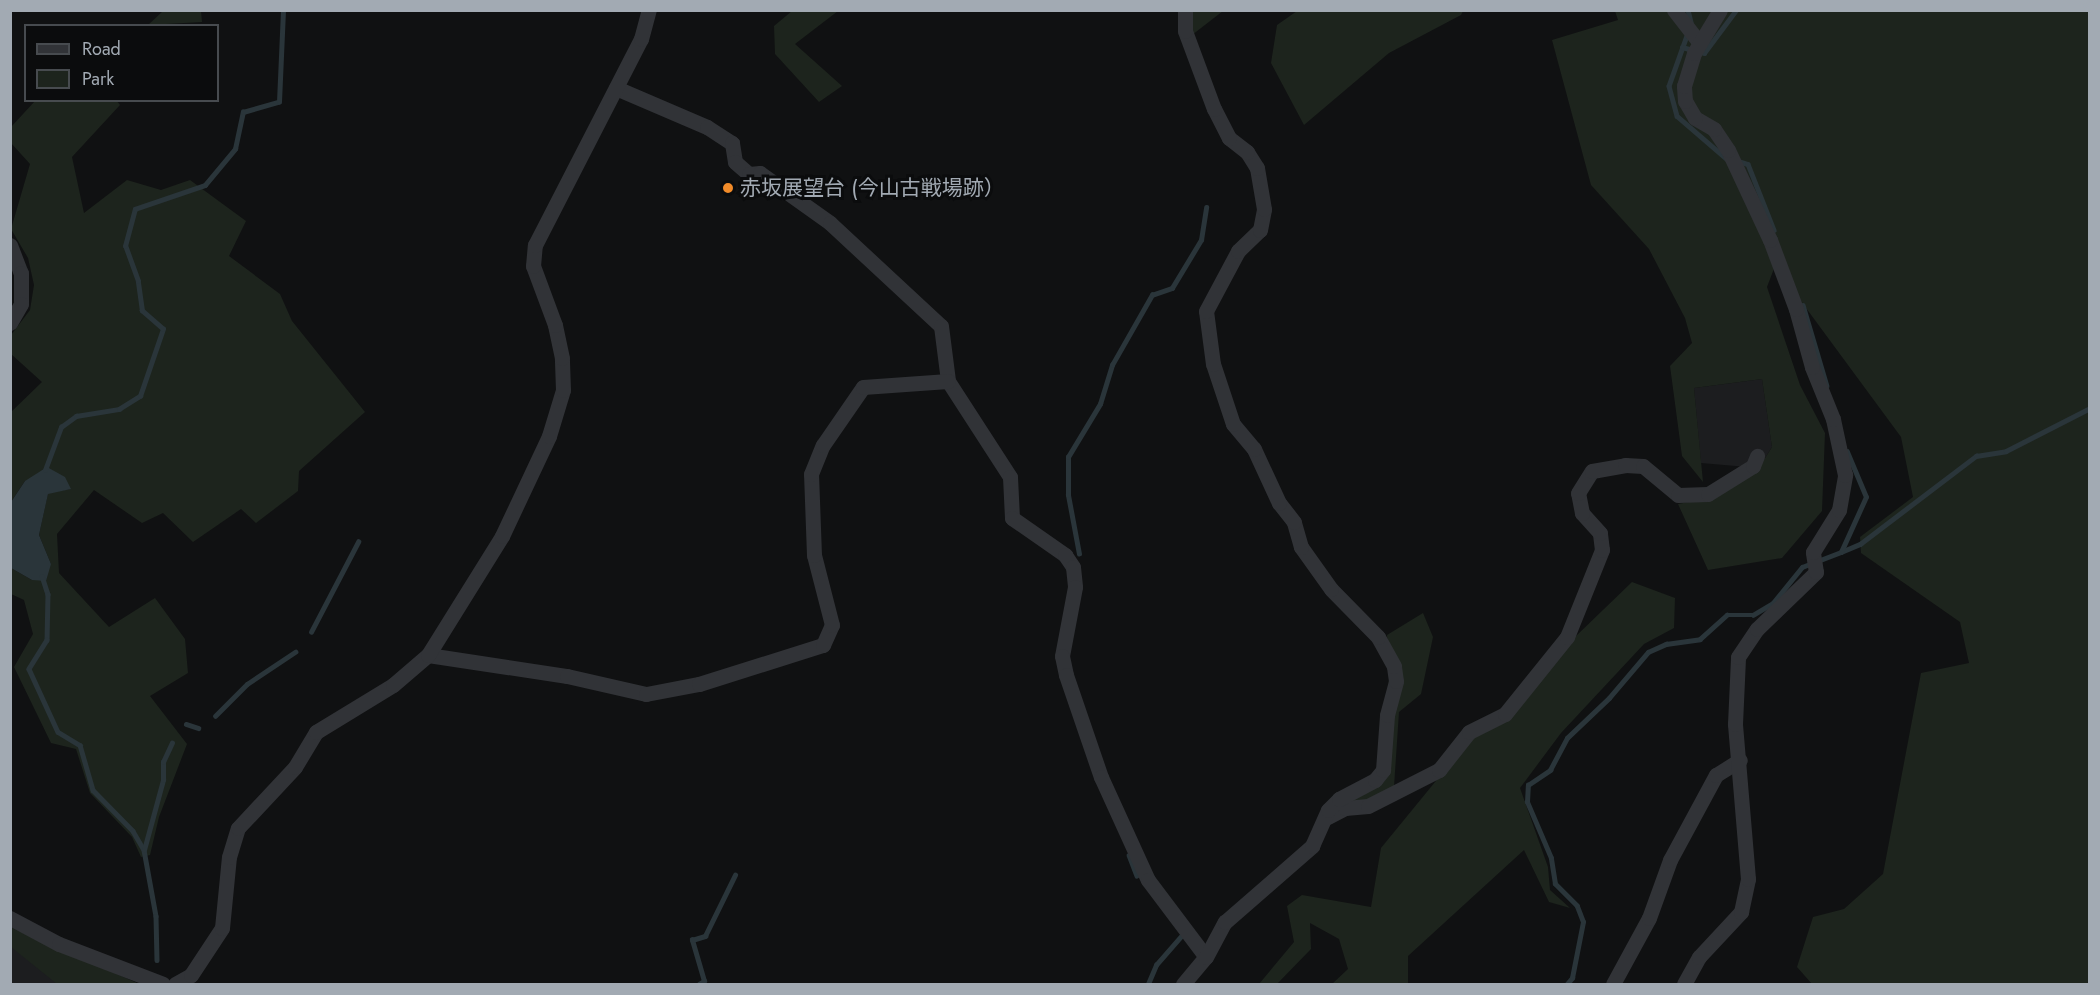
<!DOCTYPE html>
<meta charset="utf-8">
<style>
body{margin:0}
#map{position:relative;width:2100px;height:995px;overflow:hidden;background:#101112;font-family:Jost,"Noto Sans JP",sans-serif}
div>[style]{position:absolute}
.built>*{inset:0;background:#1c1d1f}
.green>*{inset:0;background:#1d241d}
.water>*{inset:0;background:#2a353a}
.stream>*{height:4.5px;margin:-2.25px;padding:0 2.25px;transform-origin:2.25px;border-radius:2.25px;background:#2a353a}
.minor>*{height:15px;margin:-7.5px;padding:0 7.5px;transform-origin:7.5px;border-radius:7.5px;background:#313337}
.dots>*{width:16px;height:16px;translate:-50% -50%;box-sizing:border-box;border:3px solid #0b0c0d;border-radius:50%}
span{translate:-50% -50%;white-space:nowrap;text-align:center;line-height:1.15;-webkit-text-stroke:6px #0b0c0d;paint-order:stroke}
.poi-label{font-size:21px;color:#a2aab3}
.left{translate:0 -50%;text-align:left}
.frame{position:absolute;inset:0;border:12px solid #a2aab3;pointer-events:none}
.legend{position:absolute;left:24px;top:24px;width:195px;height:78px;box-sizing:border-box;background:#0b0c0d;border:2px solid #474b4f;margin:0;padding:8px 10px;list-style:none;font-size:18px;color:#a2aab3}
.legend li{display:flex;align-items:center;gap:12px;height:30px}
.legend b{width:30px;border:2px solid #474b4f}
</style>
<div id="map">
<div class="built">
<i style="clip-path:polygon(1762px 379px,1772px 447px,1759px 468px,1701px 463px,1694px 388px)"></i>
<i style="clip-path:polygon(11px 927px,139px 984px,11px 984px)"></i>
</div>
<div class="green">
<i style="clip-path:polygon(163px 11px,201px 11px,202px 22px,148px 25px)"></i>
<i style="clip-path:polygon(792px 11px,838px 11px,795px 44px,842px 86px,819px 102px,775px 54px,774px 26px)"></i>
<i style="clip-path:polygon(1177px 11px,1223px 11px,1192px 35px)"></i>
<i style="clip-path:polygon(1297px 11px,1297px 10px,1463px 11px,1461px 15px,1389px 53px,1304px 125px,1271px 63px,1277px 25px)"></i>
<i style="clip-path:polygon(1615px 11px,2089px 11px,2089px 984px,1812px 984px,1797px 967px,1813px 917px,1844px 909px,1883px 874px,1921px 673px,1969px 663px,1960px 622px,1861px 553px,1860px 537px,1913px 497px,1901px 437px,1775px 266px,1767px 287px,1800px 385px,1825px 433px,1822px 511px,1782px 558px,1708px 570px,1678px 504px,1711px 498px,1759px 468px,1772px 447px,1762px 379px,1694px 388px,1703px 482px,1682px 456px,1670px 366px,1692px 343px,1685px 318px,1649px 249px,1591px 185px,1552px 40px,1618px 20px)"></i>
<i style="clip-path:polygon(35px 101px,117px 101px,120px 105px,72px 157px,84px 213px,127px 180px,161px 190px,190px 180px,246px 221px,229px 256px,280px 294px,292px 321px,365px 412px,299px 471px,298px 491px,256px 523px,241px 509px,193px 542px,163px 513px,142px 523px,94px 490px,57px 534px,59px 573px,109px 627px,155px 598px,185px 639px,188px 673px,150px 696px,187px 744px,159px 817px,150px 855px,141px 857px,132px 837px,90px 793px,76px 749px,51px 743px,14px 667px,33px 634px,24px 600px,11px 594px,11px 568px,32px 580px,51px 564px,39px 535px,48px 493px,70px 489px,25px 481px,11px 502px,11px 412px,42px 382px,11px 354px,11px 335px,30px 310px,34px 285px,28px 258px,11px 229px,30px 164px,11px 143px,11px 127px)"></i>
<i style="clip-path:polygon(1632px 582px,1675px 598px,1674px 628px,1644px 644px,1561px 733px,1520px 788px,1548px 867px,1550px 890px,1570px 908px,1549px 902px,1524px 850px,1408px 956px,1408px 984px,1332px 984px,1348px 969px,1339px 939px,1310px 923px,1311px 949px,1277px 984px,1259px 984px,1294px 942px,1287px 906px,1302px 895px,1371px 907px,1381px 848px,1471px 738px,1506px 721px,1576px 636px)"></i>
<i style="clip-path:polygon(1423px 613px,1433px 637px,1421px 694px,1399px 712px,1394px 787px,1367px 802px,1345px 802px,1377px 774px,1390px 672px,1387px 635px)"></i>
<i style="clip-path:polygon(10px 927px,139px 984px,57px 984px,11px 947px)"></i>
</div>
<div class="water">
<i style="clip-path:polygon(47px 467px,65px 477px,71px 489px,48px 494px,39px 535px,51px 564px,46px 581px,32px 580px,11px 568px,11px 502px,25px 481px)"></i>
</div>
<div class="stream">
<i style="left:1688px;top:10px;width:16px;rotate:76deg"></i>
<i style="left:1688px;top:33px;width:56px;rotate:109.7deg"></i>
<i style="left:1669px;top:86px;width:31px;rotate:75deg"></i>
<i style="left:1677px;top:116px;width:66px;rotate:40.7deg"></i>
<i style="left:1682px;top:47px;width:23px;rotate:15deg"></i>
<i style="left:1704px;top:53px;width:54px;rotate:-53.3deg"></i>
<i style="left:1738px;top:161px;width:10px;rotate:17deg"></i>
<i style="left:1748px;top:164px;width:71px;rotate:68.5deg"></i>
<i style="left:1803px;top:305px;width:84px;rotate:73.5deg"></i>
<i style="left:45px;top:470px;width:46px;rotate:-69.6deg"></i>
<i style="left:61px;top:427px;width:19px;rotate:-36deg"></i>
<i style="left:76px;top:416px;width:44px;rotate:-9.2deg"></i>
<i style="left:119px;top:409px;width:25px;rotate:-32deg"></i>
<i style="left:140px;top:396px;width:71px;rotate:-71.1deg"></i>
<i style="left:163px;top:329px;width:28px;rotate:-139deg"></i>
<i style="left:142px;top:311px;width:30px;rotate:-98deg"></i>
<i style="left:138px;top:281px;width:37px;rotate:-110deg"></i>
<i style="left:125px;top:246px;width:38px;rotate:-75deg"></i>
<i style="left:135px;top:209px;width:74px;rotate:-18.9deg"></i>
<i style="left:205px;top:185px;width:47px;rotate:-50.2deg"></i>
<i style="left:235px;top:149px;width:38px;rotate:-78deg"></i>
<i style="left:243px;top:112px;width:37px;rotate:-16deg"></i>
<i style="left:279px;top:102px;width:92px;rotate:-87.5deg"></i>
<i style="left:1841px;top:552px;width:21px;rotate:-23deg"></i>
<i style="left:1860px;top:544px;width:146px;rotate:-37.2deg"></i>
<i style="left:1976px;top:456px;width:30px;rotate:-9deg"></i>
<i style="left:2006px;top:451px;width:94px;rotate:-27.1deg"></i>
<i style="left:1079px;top:554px;width:60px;rotate:-100.6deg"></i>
<i style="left:1068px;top:495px;width:38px;rotate:-90deg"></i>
<i style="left:1068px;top:457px;width:62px;rotate:-58.9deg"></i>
<i style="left:1100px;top:404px;width:41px;rotate:-72.9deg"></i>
<i style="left:1112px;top:365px;width:81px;rotate:-60.3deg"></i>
<i style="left:1152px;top:295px;width:21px;rotate:-19deg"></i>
<i style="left:1172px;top:288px;width:56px;rotate:-58.9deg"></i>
<i style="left:1201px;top:240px;width:33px;rotate:-81deg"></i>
<i style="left:42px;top:576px;width:19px;rotate:72deg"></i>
<i style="left:48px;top:594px;width:46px;rotate:91.2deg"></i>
<i style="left:47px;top:640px;width:34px;rotate:122deg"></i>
<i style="left:29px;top:669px;width:69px;rotate:65.3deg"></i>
<i style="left:58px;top:732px;width:26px;rotate:31deg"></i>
<i style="left:80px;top:745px;width:47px;rotate:73.9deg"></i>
<i style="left:93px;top:790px;width:57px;rotate:45.7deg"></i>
<i style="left:133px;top:831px;width:22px;rotate:60deg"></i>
<i style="left:144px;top:850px;width:67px;rotate:79.7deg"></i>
<i style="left:156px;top:916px;width:44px;rotate:88.7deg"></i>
<i style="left:311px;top:632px;width:102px;rotate:-62.4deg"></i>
<i style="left:215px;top:716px;width:45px;rotate:-45deg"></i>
<i style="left:247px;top:684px;width:58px;rotate:-33.7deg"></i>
<i style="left:186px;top:724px;width:13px;rotate:18deg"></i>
<i style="left:144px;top:850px;width:73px;rotate:-74.8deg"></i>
<i style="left:163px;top:780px;width:18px;rotate:-90deg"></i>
<i style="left:163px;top:762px;width:21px;rotate:-65deg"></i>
<i style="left:1129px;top:855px;width:22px;rotate:69deg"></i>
<i style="left:699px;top:984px;width:6px;rotate:-31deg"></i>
<i style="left:704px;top:981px;width:43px;rotate:-106.3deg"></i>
<i style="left:692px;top:940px;width:14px;rotate:-17deg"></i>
<i style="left:705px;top:936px;width:68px;rotate:-63.8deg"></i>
<i style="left:1148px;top:984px;width:21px;rotate:-67deg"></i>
<i style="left:1156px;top:965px;width:40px;rotate:-49deg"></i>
<i style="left:1567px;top:984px;width:8px;rotate:-50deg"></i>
<i style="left:1572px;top:978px;width:57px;rotate:-78.9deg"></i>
<i style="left:1583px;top:922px;width:17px;rotate:-111deg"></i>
<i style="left:1577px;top:906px;width:31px;rotate:-135deg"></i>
<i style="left:1555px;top:884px;width:26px;rotate:-99deg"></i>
<i style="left:1551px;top:858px;width:61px;rotate:-113.2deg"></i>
<i style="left:1527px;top:802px;width:17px;rotate:-87deg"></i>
<i style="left:1528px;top:785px;width:27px;rotate:-34deg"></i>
<i style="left:1550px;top:770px;width:36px;rotate:-62deg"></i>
<i style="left:1567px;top:738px;width:58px;rotate:-43.6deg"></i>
<i style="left:1609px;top:698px;width:60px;rotate:-49.7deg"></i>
<i style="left:1648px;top:652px;width:20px;rotate:-24deg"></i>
<i style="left:1666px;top:644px;width:34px;rotate:-8deg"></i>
<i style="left:1700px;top:639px;width:36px;rotate:-42deg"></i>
<i style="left:1727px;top:615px;width:26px"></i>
<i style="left:1753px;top:615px;width:23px;rotate:-31deg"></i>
<i style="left:1773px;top:603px;width:46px;rotate:-51.1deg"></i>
<i style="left:1802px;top:567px;width:42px;rotate:-21deg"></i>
<i style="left:1841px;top:552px;width:60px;rotate:-65.6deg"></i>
<i style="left:1866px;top:497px;width:49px;rotate:-112.9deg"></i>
</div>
<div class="minor">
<i style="left:1674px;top:10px;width:41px;rotate:52deg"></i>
<i style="left:616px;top:88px;width:99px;rotate:23.2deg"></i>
<i style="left:707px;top:127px;width:30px;rotate:33deg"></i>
<i style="left:732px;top:143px;width:19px;rotate:81deg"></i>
<i style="left:735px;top:162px;width:18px;rotate:41deg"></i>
<i style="left:749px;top:174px;width:11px;rotate:-5deg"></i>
<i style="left:760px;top:173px;width:86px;rotate:35.5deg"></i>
<i style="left:830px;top:223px;width:151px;rotate:42.9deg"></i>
<i style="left:941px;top:326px;width:55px;rotate:82.7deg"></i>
<i style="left:948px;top:381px;width:114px;rotate:57.1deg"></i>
<i style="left:1010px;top:477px;width:41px;rotate:87.2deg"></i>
<i style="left:1012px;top:518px;width:65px;rotate:34.9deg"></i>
<i style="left:1065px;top:555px;width:14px;rotate:56deg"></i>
<i style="left:1073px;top:567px;width:20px;rotate:84deg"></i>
<i style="left:1075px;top:587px;width:70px;rotate:100.7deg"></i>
<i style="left:1062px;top:656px;width:19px;rotate:78deg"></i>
<i style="left:1066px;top:675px;width:108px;rotate:71.1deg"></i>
<i style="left:1101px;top:777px;width:113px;rotate:65.5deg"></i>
<i style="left:1148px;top:880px;width:96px;rotate:53deg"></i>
<i style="left:10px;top:245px;width:30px;rotate:69deg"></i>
<i style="left:21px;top:273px;width:31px;rotate:90deg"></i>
<i style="left:21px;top:304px;width:22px;rotate:120deg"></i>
<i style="left:428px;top:655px;width:141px;rotate:8.6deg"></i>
<i style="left:567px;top:676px;width:81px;rotate:12.8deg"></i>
<i style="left:646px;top:694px;width:54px;rotate:-10.7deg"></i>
<i style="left:699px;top:684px;width:130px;rotate:-17.5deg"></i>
<i style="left:823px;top:645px;width:22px;rotate:-66deg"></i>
<i style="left:832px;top:625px;width:72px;rotate:-104.4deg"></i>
<i style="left:814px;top:555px;width:81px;rotate:-92.1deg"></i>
<i style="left:811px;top:474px;width:31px;rotate:-68deg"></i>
<i style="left:823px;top:445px;width:70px;rotate:-55.4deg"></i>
<i style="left:863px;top:387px;width:85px;rotate:-4deg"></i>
<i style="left:1328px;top:817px;width:19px;rotate:-28deg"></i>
<i style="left:1345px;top:808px;width:23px;rotate:-5deg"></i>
<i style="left:1368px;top:806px;width:80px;rotate:-26.9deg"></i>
<i style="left:1439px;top:770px;width:48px;rotate:-51.7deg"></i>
<i style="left:1469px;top:732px;width:40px;rotate:-26.6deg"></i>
<i style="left:1505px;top:714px;width:99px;rotate:-51.2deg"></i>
<i style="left:1567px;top:637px;width:94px;rotate:-68.1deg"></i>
<i style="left:1602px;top:550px;width:17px;rotate:-97deg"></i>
<i style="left:1600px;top:533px;width:27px;rotate:-132deg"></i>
<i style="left:1582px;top:513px;width:20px;rotate:-101deg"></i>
<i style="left:1578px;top:493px;width:26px;rotate:-58deg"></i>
<i style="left:1592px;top:471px;width:34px;rotate:-10deg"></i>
<i style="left:1625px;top:465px;width:18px;rotate:3deg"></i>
<i style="left:1643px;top:466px;width:45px;rotate:39.6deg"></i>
<i style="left:1678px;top:495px;width:30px;rotate:-2deg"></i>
<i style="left:1708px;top:494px;width:53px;rotate:-31.9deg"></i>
<i style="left:1753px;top:466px;width:11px;rotate:-68deg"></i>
<i style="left:10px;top:918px;width:55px;rotate:28deg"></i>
<i style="left:59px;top:944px;width:111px;rotate:21deg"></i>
<i style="left:175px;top:984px;width:18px;rotate:-29deg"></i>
<i style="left:191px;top:975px;width:56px;rotate:-56.6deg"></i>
<i style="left:222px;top:928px;width:71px;rotate:-84.4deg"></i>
<i style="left:229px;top:857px;width:30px;rotate:-73deg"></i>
<i style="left:238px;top:828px;width:83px;rotate:-46.9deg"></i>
<i style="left:295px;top:767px;width:41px;rotate:-59deg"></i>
<i style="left:316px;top:732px;width:90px;rotate:-31.4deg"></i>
<i style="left:393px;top:685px;width:46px;rotate:-40.6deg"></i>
<i style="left:428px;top:655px;width:140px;rotate:-58.1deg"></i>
<i style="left:502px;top:536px;width:110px;rotate:-64.8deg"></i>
<i style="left:549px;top:436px;width:48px;rotate:-73.1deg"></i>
<i style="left:563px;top:390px;width:32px;rotate:-92deg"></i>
<i style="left:562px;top:358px;width:34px;rotate:-102deg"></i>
<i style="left:555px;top:325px;width:63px;rotate:-110.4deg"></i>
<i style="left:533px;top:266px;width:21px;rotate:-85deg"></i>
<i style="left:535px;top:245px;width:232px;rotate:-62.8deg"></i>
<i style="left:641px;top:39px;width:30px;rotate:-75deg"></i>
<i style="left:1183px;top:984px;width:35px;rotate:-50deg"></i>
<i style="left:1206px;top:957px;width:40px;rotate:-62deg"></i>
<i style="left:1225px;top:922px;width:116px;rotate:-41.1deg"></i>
<i style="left:1312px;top:846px;width:39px;rotate:-66deg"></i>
<i style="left:1328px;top:810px;width:16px;rotate:-45deg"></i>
<i style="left:1339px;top:799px;width:41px;rotate:-27.8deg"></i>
<i style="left:1375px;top:780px;width:13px;rotate:-51deg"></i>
<i style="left:1383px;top:770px;width:55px;rotate:-85.8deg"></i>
<i style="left:1387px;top:715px;width:35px;rotate:-75deg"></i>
<i style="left:1396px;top:681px;width:15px;rotate:-98deg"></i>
<i style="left:1394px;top:666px;width:33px;rotate:-119deg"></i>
<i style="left:1378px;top:637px;width:67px;rotate:-134.4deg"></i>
<i style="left:1331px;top:589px;width:52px;rotate:-125.5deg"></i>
<i style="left:1301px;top:547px;width:26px;rotate:-106deg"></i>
<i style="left:1294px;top:522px;width:24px;rotate:-128deg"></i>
<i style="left:1279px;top:503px;width:60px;rotate:-114.8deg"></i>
<i style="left:1254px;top:449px;width:33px;rotate:-130deg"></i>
<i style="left:1233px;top:424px;width:63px;rotate:-108.4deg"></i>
<i style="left:1213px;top:364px;width:53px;rotate:-97.5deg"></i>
<i style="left:1206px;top:311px;width:68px;rotate:-61.9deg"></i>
<i style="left:1238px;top:251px;width:30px;rotate:-44deg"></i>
<i style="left:1260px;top:230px;width:21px;rotate:-79deg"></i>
<i style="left:1264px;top:209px;width:42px;rotate:-99.7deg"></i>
<i style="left:1257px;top:168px;width:19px;rotate:-122deg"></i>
<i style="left:1247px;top:152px;width:23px;rotate:-142deg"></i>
<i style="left:1229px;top:138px;width:33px;rotate:-117deg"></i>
<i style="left:1214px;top:109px;width:83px;rotate:-110.4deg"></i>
<i style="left:1185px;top:31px;width:21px;rotate:-90deg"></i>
<i style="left:1613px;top:984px;width:75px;rotate:-61.4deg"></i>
<i style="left:1649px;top:918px;width:62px;rotate:-70.1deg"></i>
<i style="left:1670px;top:860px;width:97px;rotate:-61.6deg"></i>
<i style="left:1716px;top:775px;width:28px;rotate:-32deg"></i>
<i style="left:1684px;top:984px;width:31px;rotate:-61deg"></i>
<i style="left:1699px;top:957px;width:62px;rotate:-47deg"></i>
<i style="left:1741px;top:912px;width:34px;rotate:-78deg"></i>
<i style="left:1748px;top:879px;width:156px;rotate:-94.8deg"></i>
<i style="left:1735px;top:724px;width:67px;rotate:-87.4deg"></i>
<i style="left:1738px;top:657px;width:34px;rotate:-56deg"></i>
<i style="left:1757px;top:629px;width:82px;rotate:-44deg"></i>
<i style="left:1816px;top:572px;width:20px;rotate:-99deg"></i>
<i style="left:1813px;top:552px;width:49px;rotate:-58.2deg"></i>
<i style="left:1839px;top:510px;width:36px;rotate:-80deg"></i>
<i style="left:1845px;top:475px;width:57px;rotate:-102.1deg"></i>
<i style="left:1833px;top:419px;width:56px;rotate:-112deg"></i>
<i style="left:1812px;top:367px;width:60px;rotate:-105.4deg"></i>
<i style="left:1796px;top:309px;width:74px;rotate:-110.6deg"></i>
<i style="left:1770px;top:240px;width:99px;rotate:-115deg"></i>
<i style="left:1728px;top:150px;width:25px;rotate:-124deg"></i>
<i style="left:1714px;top:129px;width:22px;rotate:-150deg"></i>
<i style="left:1695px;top:118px;width:20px;rotate:-120deg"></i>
<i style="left:1685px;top:101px;width:15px;rotate:-94deg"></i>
<i style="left:1684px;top:86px;width:34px;rotate:-73deg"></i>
<i style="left:1694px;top:53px;width:50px;rotate:-58.8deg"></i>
</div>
<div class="dots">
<i style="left:728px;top:188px;background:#f18b29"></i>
</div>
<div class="poi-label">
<span class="left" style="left:740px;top:188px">赤坂展望台 (今山古戦場跡）</span>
</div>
<div class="frame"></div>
<ul class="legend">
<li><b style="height:8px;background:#313337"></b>Road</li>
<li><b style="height:16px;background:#1d241d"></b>Park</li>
</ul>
</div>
